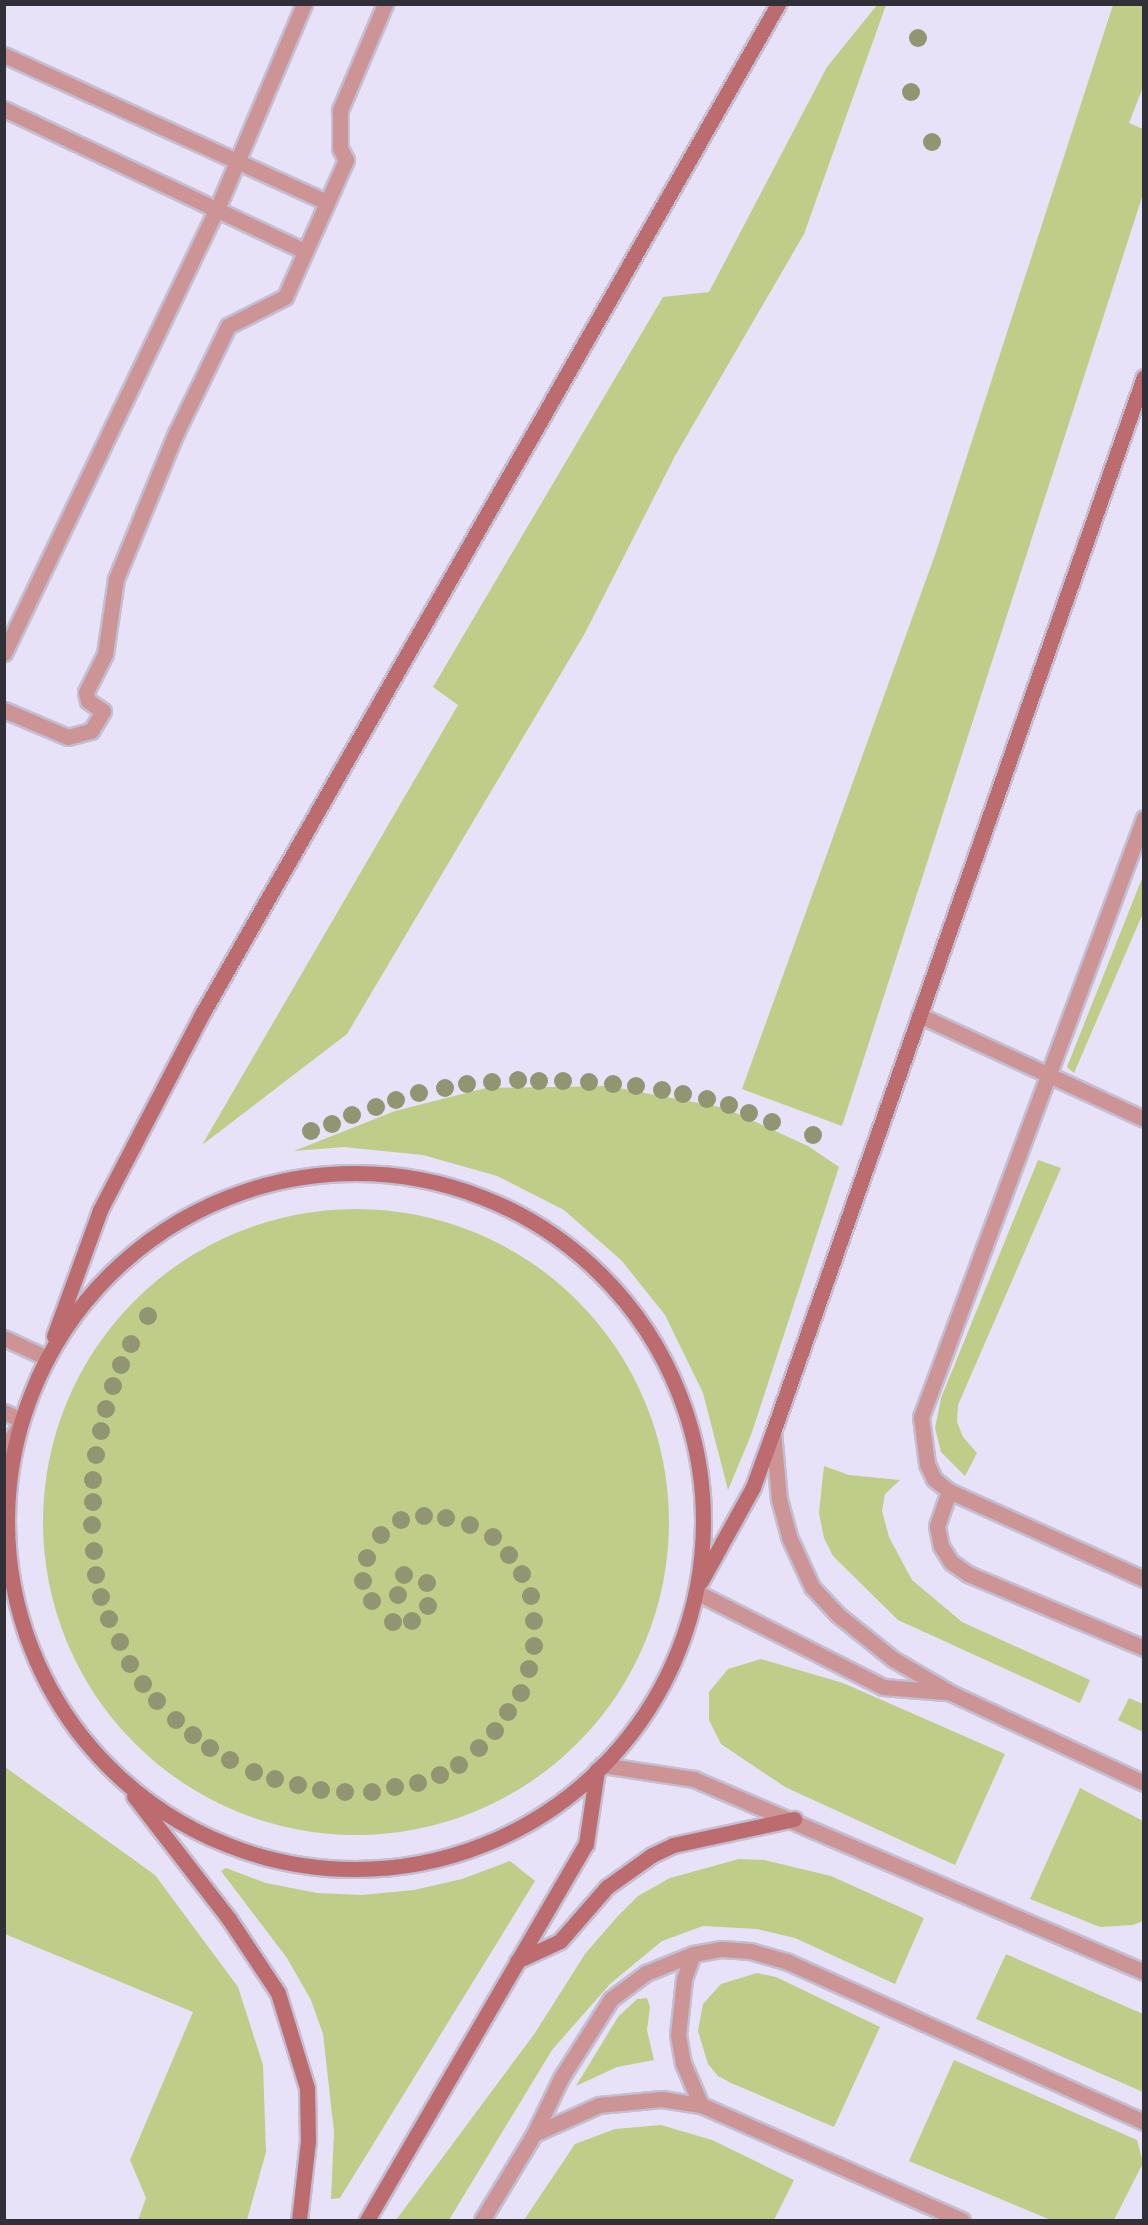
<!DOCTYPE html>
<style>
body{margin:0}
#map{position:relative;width:1148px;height:2225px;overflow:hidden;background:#e7e2f7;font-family:Poppins,sans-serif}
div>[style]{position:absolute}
.green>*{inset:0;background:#bfcd88}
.round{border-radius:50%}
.roads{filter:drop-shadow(2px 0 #c3bed1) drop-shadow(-2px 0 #c3bed1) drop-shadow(0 2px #c3bed1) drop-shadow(0 -2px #c3bed1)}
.lane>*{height:15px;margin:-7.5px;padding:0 7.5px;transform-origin:7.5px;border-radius:7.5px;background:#cd9495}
.street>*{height:15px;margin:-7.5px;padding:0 7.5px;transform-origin:7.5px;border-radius:7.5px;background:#cd9495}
.secondary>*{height:15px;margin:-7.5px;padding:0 7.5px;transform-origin:7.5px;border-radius:7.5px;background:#bc6b6e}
.secondary>.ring{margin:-7.5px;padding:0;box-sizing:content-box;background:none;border:15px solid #bc6b6e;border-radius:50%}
.trees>*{width:18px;height:18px;margin:-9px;border-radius:50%;background:#919571}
span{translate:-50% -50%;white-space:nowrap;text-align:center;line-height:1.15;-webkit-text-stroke:5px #f4f1fe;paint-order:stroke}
.frame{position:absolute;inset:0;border:6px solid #312f37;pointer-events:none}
</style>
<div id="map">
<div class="green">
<i style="clip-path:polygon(877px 5px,886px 5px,804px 234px,675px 456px,585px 633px,347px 1034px,202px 1145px,458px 705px,433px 687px,663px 297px,709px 292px,827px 67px)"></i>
<i style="clip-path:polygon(1113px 5px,1143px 5px,1143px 87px,1129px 123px,1143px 129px,1143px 194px,842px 1126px,742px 1089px,936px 552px)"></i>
<i style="clip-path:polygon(1143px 876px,1143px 913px,1074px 1073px,1067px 1067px)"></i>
<i style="clip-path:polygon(608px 1086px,725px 1108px,808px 1146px,839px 1167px,751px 1435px,728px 1490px,703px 1393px,665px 1315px,622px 1261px,564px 1210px,497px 1176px,423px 1155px,344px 1147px,294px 1151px,395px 1111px,486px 1088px)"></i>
<i style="clip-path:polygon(1038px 1160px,1061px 1168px,958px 1405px,957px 1422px,963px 1437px,977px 1453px,965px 1476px,941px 1452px,935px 1428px,941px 1398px)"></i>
<i class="round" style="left:43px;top:1209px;width:626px;height:626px"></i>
<i style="clip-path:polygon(824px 1466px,849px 1475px,900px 1480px,885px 1494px,882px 1511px,889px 1537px,912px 1580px,962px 1622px,1090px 1680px,1080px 1703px,898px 1620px,833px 1556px,824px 1538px,819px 1513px)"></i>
<i style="clip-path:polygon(761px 1659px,843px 1683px,1005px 1754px,955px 1865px,785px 1787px,721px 1744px,709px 1720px,709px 1692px,728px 1669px)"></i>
<i style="clip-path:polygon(1129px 1698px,1143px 1704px,1143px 1732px,1118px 1720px)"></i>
<i style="clip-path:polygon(5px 1767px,155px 1875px,238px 1987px,263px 2065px,266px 2152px,247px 2220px,138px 2220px,146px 2198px,130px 2160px,193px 2012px,5px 1934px)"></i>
<i style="clip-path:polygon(1080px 1788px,1143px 1821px,1143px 1921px,1133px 1925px,1100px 1927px,1030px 1899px)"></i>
<i style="clip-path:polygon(739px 1859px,764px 1860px,831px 1876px,924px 1918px,895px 1984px,795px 1938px,757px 1929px,703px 1926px,662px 1941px,610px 1984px,552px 2050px,449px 2220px,396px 2220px,535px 2033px,585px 1954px,617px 1917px,638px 1896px,670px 1878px)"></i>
<i style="clip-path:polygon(510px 1861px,535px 1881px,340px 2198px,331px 2199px,334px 2132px,323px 2034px,311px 2000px,287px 1958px,221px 1871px,226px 1868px,266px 1883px,317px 1893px,362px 1895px,414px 1890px,462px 1879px)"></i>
<i style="clip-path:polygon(1006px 1954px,1143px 2014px,1143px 2092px,976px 2019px)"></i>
<i style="clip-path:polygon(757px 1973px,776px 1977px,880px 2027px,834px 2127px,731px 2083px,718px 2076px,708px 2064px,698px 2031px,703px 2004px,721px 1984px)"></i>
<i style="clip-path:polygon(647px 1998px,650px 2007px,647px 2030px,654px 2060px,617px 2067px,576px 2086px,618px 2017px,637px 1999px)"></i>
<i style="clip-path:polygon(954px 2060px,1137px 2140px,1143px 2163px,1114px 2220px,1051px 2220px,909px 2161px)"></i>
<i style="clip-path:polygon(661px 2125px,712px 2140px,794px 2180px,774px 2220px,524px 2220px,575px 2144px,615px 2129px)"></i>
</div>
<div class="roads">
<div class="lane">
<i style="left:4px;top:55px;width:355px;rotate:24.5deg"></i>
<i style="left:4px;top:109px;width:333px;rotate:25.3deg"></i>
<i style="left:4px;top:710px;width:69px;rotate:22.9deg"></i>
<i style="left:68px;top:737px;width:24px;rotate:-15deg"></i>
<i style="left:91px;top:731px;width:23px;rotate:-59deg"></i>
<i style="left:103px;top:711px;width:18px;rotate:-146deg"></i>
<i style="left:88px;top:701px;width:9px;rotate:-103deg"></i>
<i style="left:86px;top:692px;width:42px;rotate:-63.4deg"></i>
<i style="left:105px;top:654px;width:76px;rotate:-81.7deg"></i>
<i style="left:116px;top:579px;width:158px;rotate:-67.7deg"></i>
<i style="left:176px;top:433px;width:119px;rotate:-64.1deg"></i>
<i style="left:228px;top:326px;width:64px;rotate:-27deg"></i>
<i style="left:285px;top:297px;width:150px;rotate:-66deg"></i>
<i style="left:346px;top:160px;width:13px;rotate:-117deg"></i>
<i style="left:340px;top:148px;width:38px;rotate:-90deg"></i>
<i style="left:340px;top:110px;width:115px;rotate:-67deg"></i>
<i style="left:1144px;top:818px;width:639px;rotate:110.42deg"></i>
<i style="left:921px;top:1417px;width:47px;rotate:82.7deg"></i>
<i style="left:927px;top:1464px;width:17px;rotate:65deg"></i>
<i style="left:934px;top:1479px;width:19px;rotate:39deg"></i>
<i style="left:949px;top:1491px;width:214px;rotate:24.3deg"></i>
<i style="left:919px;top:1015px;width:248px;rotate:24.8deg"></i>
<i style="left:949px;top:1491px;width:37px;rotate:109deg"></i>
<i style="left:937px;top:1526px;width:20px;rotate:79deg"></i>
<i style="left:941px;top:1546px;width:19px;rotate:58deg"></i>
<i style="left:951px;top:1562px;width:21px;rotate:35deg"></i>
<i style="left:968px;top:1574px;width:191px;rotate:22.8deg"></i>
<i style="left:693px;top:1954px;width:27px;rotate:110deg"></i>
<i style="left:684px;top:1979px;width:56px;rotate:96.1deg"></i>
<i style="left:678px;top:2035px;width:28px;rotate:80deg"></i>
<i style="left:683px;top:2063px;width:46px;rotate:66.8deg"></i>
<i style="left:701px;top:2105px;width:285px;rotate:23.8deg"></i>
<i style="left:534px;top:2134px;width:71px;rotate:-24deg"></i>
<i style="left:599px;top:2105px;width:63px;rotate:-5.4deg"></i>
<i style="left:662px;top:2099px;width:39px;rotate:9deg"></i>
<i style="left:482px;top:2220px;width:100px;rotate:-58.8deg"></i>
<i style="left:534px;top:2134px;width:62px;rotate:-64.3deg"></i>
<i style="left:561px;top:2078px;width:93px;rotate:-57.7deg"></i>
<i style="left:611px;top:1999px;width:44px;rotate:-36.6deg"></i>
<i style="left:646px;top:1973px;width:51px;rotate:-22deg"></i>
<i style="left:693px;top:1954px;width:29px;rotate:-10deg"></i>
<i style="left:722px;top:1949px;width:28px;rotate:4deg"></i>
<i style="left:750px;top:1951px;width:40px;rotate:16deg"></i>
<i style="left:788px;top:1962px;width:390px;rotate:24.2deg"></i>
</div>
<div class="street">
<i style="left:4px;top:653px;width:492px;rotate:-64.4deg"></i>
<i style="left:217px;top:209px;width:223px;rotate:-67deg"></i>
<i style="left:4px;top:1338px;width:47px;rotate:24.9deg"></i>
<i style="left:4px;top:1412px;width:19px;rotate:25deg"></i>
<i style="left:773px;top:1432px;width:67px;rotate:84.9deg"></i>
<i style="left:779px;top:1499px;width:39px;rotate:75deg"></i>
<i style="left:789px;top:1537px;width:55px;rotate:65.3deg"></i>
<i style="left:812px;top:1587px;width:37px;rotate:47deg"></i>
<i style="left:837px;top:1614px;width:72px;rotate:38.8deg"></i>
<i style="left:893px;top:1659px;width:67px;rotate:30.4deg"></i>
<i style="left:951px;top:1693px;width:213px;rotate:25deg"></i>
<i style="left:4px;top:1451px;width:29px;rotate:-59deg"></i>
<i style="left:696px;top:1592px;width:210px;rotate:26.9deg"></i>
<i style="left:883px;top:1687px;width:62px;rotate:4.6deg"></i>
<i style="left:602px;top:1765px;width:93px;rotate:8.7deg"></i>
<i style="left:694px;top:1779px;width:490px;rotate:23.2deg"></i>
</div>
<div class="secondary">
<i class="ring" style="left:7px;top:1173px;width:681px;height:681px"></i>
<i style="left:54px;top:1336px;width:134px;rotate:-69.9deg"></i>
<i style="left:100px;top:1210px;width:221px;rotate:-62.5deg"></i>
<i style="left:202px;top:1014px;width:1163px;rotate:-60.3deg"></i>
<i style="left:701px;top:1581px;width:107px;rotate:-61deg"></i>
<i style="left:753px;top:1487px;width:59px;rotate:-70deg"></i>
<i style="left:773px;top:1432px;width:1118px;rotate:-70.63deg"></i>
<i style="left:134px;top:1796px;width:155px;rotate:52.3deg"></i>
<i style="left:229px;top:1919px;width:89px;rotate:56.5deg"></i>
<i style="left:278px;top:1993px;width:99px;rotate:73deg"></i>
<i style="left:307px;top:2088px;width:53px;rotate:88.9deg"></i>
<i style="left:308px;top:2141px;width:80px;rotate:96.5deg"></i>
<i style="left:517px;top:1961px;width:47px;rotate:-24.9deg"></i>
<i style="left:560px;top:1941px;width:72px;rotate:-49deg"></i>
<i style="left:607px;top:1887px;width:55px;rotate:-35.4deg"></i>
<i style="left:652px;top:1855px;width:23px;rotate:-25deg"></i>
<i style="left:673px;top:1845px;width:124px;rotate:-12.1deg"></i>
<i style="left:367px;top:2220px;width:435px;rotate:-59.8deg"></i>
<i style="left:586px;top:1844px;width:75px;rotate:-81.5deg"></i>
</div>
</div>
<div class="trees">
<i style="left:918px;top:38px"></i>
<i style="left:911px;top:92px"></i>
<i style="left:932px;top:142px"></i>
<i style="left:518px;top:1080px"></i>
<i style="left:539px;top:1081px"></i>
<i style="left:563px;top:1081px"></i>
<i style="left:492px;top:1082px"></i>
<i style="left:589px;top:1082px"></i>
<i style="left:467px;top:1084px"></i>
<i style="left:613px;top:1084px"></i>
<i style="left:636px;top:1086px"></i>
<i style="left:445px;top:1088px"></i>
<i style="left:662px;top:1090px"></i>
<i style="left:419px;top:1093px"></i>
<i style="left:683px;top:1094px"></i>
<i style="left:707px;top:1099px"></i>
<i style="left:396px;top:1100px"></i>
<i style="left:729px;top:1105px"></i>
<i style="left:376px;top:1107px"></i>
<i style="left:749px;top:1113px"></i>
<i style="left:352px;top:1115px"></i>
<i style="left:772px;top:1122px"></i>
<i style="left:332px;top:1124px"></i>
<i style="left:311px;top:1131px"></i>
<i style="left:813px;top:1135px"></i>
<i style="left:148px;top:1316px"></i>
<i style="left:131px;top:1344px"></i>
<i style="left:121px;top:1365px"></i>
<i style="left:113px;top:1386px"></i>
<i style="left:106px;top:1409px"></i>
<i style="left:101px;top:1431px"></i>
<i style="left:96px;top:1455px"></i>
<i style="left:93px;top:1480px"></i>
<i style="left:93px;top:1502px"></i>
<i style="left:424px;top:1516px"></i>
<i style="left:446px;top:1518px"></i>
<i style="left:401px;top:1520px"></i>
<i style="left:92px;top:1525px"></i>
<i style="left:470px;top:1525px"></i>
<i style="left:381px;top:1535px"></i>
<i style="left:493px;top:1537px"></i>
<i style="left:94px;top:1551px"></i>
<i style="left:509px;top:1555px"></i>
<i style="left:367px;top:1558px"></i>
<i style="left:522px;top:1574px"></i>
<i style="left:96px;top:1575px"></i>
<i style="left:404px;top:1575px"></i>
<i style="left:363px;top:1581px"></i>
<i style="left:427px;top:1583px"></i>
<i style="left:398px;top:1595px"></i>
<i style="left:531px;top:1596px"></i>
<i style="left:101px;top:1597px"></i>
<i style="left:372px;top:1601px"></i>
<i style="left:428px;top:1606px"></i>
<i style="left:109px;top:1619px"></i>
<i style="left:412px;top:1621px"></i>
<i style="left:534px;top:1621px"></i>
<i style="left:393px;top:1622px"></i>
<i style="left:120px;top:1642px"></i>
<i style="left:534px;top:1646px"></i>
<i style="left:130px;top:1664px"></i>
<i style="left:529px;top:1669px"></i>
<i style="left:143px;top:1684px"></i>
<i style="left:521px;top:1693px"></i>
<i style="left:157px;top:1701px"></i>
<i style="left:508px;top:1712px"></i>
<i style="left:176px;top:1720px"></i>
<i style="left:495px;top:1731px"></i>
<i style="left:193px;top:1735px"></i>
<i style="left:210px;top:1748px"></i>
<i style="left:479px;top:1748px"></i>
<i style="left:230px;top:1760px"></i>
<i style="left:459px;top:1765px"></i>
<i style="left:254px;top:1772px"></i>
<i style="left:440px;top:1775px"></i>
<i style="left:275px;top:1779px"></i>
<i style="left:418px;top:1783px"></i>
<i style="left:298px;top:1785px"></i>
<i style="left:395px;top:1787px"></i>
<i style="left:321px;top:1790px"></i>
<i style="left:345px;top:1792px"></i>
<i style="left:372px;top:1792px"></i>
</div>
<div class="frame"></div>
</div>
